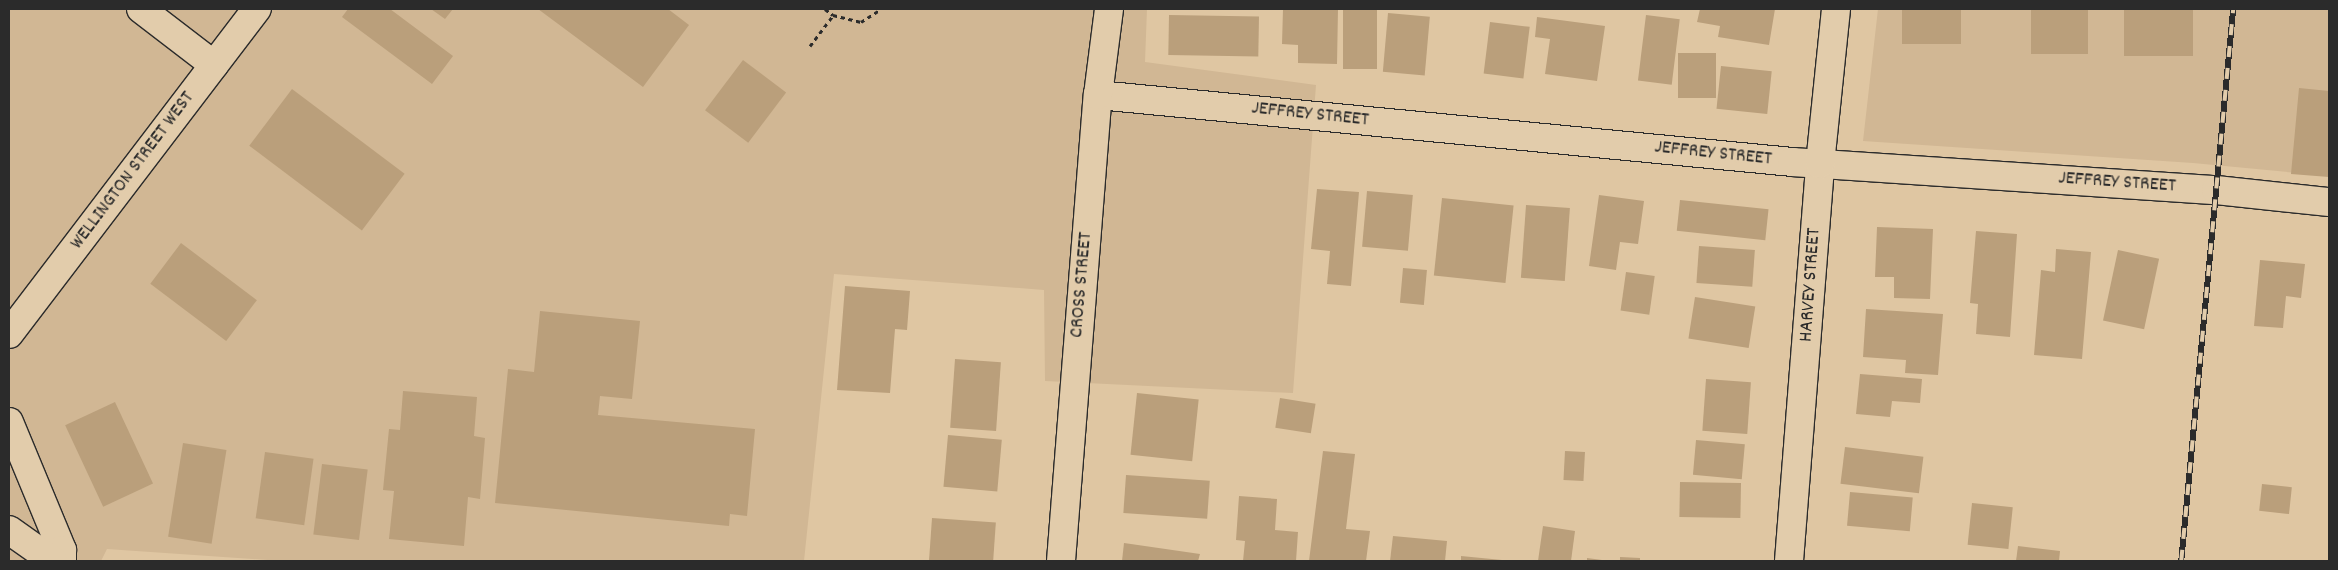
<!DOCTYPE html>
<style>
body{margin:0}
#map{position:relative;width:2338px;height:570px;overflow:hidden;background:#dfc6a2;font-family:Dekko,sans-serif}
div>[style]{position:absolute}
.built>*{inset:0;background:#d1b794}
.building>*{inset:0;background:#ba9f7b;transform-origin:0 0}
.path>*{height:3px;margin-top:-1.5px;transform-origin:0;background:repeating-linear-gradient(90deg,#2b2b2b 0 4px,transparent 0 8px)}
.roads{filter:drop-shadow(1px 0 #2b2b2b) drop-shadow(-1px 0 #2b2b2b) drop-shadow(0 1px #2b2b2b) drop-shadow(0 -1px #2b2b2b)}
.street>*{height:28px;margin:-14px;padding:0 14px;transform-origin:14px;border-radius:14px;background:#e2ccab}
.secondary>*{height:28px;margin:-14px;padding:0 14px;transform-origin:14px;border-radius:14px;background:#e2ccab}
.rail>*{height:5.5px;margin-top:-2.75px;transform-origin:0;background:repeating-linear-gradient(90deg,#e2ccab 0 11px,#2b2b2b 0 22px);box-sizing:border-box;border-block:1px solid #2b2b2b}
span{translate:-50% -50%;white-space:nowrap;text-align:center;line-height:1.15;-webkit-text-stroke:4px #e2ccab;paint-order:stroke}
.street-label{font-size:20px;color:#2b2b2b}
.frame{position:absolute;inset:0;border:10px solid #2b2b2b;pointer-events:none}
</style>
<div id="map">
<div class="built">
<i style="clip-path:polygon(9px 9px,1147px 9px,1145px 62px,1316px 85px,1293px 393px,1045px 381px,1044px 290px,834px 274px,804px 561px,282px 561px,107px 549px,101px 561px,9px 561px)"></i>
<i style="clip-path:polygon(1878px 9px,2329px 9px,2329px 176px,2193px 163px,1863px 141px)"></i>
</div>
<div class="building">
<i style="clip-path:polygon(348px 9px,390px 9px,453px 56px,432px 84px,342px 17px)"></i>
<i style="clip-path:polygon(431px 9px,453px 9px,445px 19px)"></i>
<i style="clip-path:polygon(538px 9px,668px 9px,689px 25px,643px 87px)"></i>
<i style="clip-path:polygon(1283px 9px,1338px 9px,1337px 64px,1298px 63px,1298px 45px,1282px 44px)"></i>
<i style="left:1343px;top:9px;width:34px;height:60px"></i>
<i style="clip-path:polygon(1700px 9px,1775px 9px,1769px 45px,1718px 37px,1720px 26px,1697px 22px)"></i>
<i style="left:1902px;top:9px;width:59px;height:35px"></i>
<i style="left:2031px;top:9px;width:57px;height:45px"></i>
<i style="left:2124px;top:9px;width:69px;height:47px"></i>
<i style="left:1388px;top:13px;width:42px;height:59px;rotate:5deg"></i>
<i style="left:1169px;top:15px;width:90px;height:40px;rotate:1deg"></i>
<i style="left:1646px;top:15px;width:34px;height:66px;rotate:7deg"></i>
<i style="clip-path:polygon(1537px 17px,1605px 26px,1597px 81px,1545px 74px,1550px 39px,1535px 37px)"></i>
<i style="left:1490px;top:22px;width:40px;height:52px;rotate:7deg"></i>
<i style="left:1716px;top:53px;width:45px;height:38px;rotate:90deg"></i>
<i style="left:743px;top:60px;width:54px;height:63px;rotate:37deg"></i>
<i style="left:1721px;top:66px;width:51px;height:43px;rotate:6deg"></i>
<i style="clip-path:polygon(2299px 88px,2329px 91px,2329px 177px,2291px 174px)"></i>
<i style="left:292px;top:89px;width:141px;height:71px;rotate:37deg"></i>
<i style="clip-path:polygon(1317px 189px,1359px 192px,1351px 286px,1327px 284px,1330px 251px,1311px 249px)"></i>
<i style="left:1367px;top:191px;width:46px;height:56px;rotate:5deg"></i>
<i style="clip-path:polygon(1599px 195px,1644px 201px,1638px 244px,1620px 242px,1616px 270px,1589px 266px)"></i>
<i style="left:1442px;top:198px;width:72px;height:78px;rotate:6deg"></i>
<i style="left:1680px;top:200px;width:89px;height:31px;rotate:6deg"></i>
<i style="left:1526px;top:205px;width:44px;height:73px;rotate:4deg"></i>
<i style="clip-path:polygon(1877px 227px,1933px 229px,1930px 299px,1894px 298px,1894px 277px,1875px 277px)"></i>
<i style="clip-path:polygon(1976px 231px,2017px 234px,2010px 337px,1976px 334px,1978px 304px,1970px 303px)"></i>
<i style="left:181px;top:243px;width:95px;height:51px;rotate:37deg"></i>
<i style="left:1699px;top:246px;width:56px;height:37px;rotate:4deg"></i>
<i style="clip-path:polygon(2056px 249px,2091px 252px,2082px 359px,2034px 355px,2041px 270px,2055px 272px)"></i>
<i style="left:2118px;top:250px;width:42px;height:72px;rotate:12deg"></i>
<i style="clip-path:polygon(2260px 260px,2305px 264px,2301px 298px,2286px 296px,2283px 328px,2254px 326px)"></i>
<i style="left:1403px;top:268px;width:24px;height:35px;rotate:5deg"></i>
<i style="left:1626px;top:272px;width:29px;height:39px;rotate:8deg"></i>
<i style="clip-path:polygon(845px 286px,910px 291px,907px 330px,895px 329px,890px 393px,837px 390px)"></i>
<i style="left:1695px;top:297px;width:61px;height:42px;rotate:9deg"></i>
<i style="clip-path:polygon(1866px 309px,1943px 314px,1938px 375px,1905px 373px,1906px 360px,1863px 357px)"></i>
<i style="clip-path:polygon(540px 311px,640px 321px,632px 399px,600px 396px,598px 415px,755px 429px,747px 516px,730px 514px,729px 526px,495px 503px,508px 369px,534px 372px)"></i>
<i style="left:955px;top:359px;width:46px;height:69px;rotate:4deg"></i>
<i style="clip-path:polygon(1860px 374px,1922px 379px,1920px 403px,1892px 401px,1890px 417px,1856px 414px)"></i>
<i style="left:1706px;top:379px;width:45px;height:52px;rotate:4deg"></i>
<i style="clip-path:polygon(403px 391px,477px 397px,474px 436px,485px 438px,480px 499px,468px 497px,464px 546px,389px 539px,394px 491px,383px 490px,389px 429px,400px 430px)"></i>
<i style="left:1137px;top:393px;width:62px;height:62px;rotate:6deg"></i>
<i style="left:1280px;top:398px;width:36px;height:30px;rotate:9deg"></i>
<i style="left:115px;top:402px;width:90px;height:55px;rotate:65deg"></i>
<i style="left:948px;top:435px;width:54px;height:52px;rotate:5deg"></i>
<i style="left:1696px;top:440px;width:49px;height:35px;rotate:5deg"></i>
<i style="left:183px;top:443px;width:44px;height:95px;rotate:9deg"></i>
<i style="left:1845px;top:447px;width:79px;height:37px;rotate:7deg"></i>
<i style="clip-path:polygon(1323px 451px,1355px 454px,1346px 529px,1370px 531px,1366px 561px,1309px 561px)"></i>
<i style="left:1565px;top:451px;width:20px;height:29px;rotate:3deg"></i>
<i style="left:265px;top:452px;width:49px;height:67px;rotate:8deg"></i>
<i style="left:322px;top:464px;width:46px;height:71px;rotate:7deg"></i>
<i style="left:1126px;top:475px;width:84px;height:38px;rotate:4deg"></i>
<i style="left:1680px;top:482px;width:61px;height:35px;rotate:1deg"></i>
<i style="left:2262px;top:484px;width:30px;height:27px;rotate:6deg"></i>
<i style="left:1850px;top:492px;width:63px;height:34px;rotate:5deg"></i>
<i style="clip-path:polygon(1239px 496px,1277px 499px,1275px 530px,1298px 532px,1296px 561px,1243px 561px,1245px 541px,1236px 540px)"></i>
<i style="left:1972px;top:503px;width:41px;height:42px;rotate:6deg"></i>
<i style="left:932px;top:518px;width:64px;height:43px;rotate:4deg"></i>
<i style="clip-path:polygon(1543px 526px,1575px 531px,1571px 561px,1538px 561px)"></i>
<i style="clip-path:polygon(1393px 536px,1447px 541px,1445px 561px,1390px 561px)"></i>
<i style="clip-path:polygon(1124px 543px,1200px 554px,1198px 561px,1122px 561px)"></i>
<i style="clip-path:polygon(2018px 546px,2060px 551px,2059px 561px,2016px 561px)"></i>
<i style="clip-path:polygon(1461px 556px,1502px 560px,1502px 561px,1461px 561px)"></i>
<i style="clip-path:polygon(1620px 557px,1640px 558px,1640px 561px,1620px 561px)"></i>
<i style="clip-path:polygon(1587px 558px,1602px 560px,1602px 561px,1587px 561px)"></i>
</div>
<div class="path">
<i style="left:825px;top:9px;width:10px;rotate:37deg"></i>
<i style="left:833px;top:15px;width:29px;rotate:14deg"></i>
<i style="left:861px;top:22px;width:24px;rotate:-33deg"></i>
<i style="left:810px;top:46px;width:39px;rotate:-53deg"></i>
</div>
<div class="roads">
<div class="street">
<i style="left:141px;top:9px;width:92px;rotate:37.5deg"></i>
<i style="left:1098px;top:95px;width:697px;rotate:5.51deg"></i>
<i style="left:1792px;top:162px;width:425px;rotate:3.8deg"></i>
<i style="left:2216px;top:190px;width:114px;rotate:6.1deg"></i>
<i style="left:1061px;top:561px;width:467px;rotate:-85.5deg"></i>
<i style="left:1098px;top:95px;width:87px;rotate:-82.7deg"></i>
<i style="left:1789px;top:561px;width:398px;rotate:-85.5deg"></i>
<i style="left:1820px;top:164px;width:156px;rotate:-84.1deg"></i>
</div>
<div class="secondary">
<i style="left:9px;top:334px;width:409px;rotate:-52.7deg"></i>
<i style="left:9px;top:422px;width:139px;rotate:67.5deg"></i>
<i style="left:62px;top:550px;width:11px;rotate:90deg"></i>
<i style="left:9px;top:530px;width:54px;rotate:35.2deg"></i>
</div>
</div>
<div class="rail">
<i style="left:2181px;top:561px;width:554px;rotate:-84.62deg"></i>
</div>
<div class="street-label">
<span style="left:1310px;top:115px;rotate:6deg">JEFFREY STREET</span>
<span style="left:1713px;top:154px;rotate:6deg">JEFFREY STREET</span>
<span style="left:133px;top:171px;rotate:-53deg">WELLINGTON STREET WEST</span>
<span style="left:2117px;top:183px;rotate:4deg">JEFFREY STREET</span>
<span style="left:1082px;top:285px;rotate:-85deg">CROSS STREET</span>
<span style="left:1811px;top:285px;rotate:-86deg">HARVEY STREET</span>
</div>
<div class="frame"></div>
</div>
